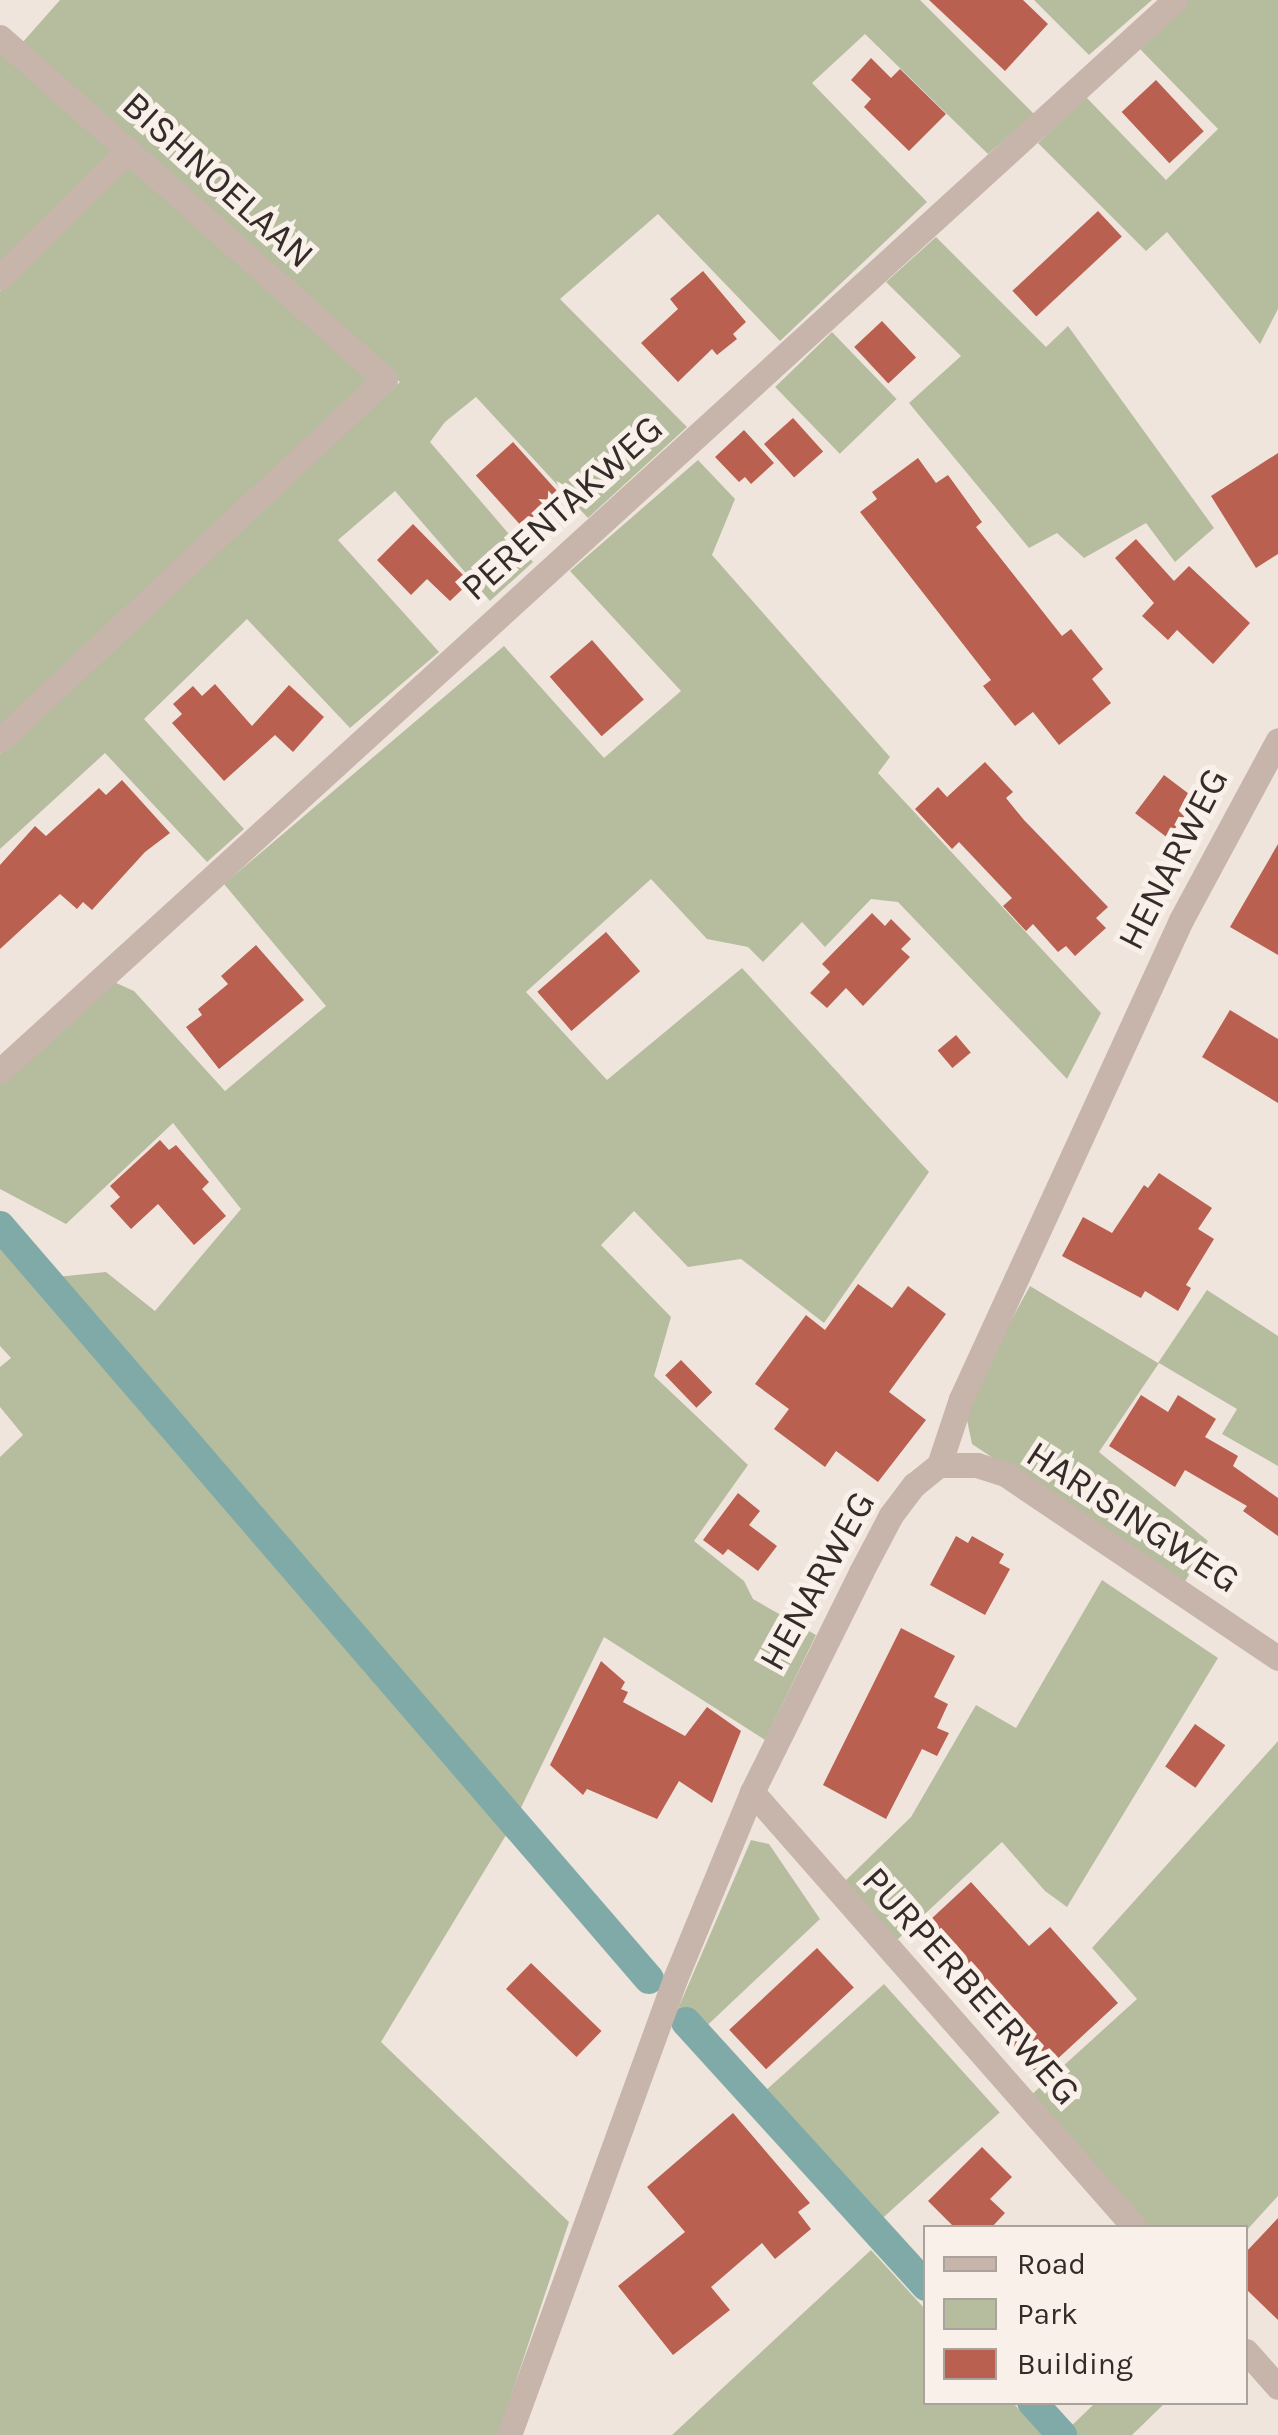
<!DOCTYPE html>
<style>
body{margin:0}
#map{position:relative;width:1278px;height:2435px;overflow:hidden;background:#f0e5dd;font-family:Karla,sans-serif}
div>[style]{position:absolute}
.green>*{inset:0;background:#b6bd9f;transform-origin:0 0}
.canal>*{height:30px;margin:-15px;padding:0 15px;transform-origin:15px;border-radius:15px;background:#7faaa7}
.building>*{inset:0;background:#ba6051;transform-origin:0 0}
.minor>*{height:25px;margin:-12.5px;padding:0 12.5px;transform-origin:12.5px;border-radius:12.5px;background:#c7b4aa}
.tertiary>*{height:25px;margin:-12.5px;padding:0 12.5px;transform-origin:12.5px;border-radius:12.5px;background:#c7b4aa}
span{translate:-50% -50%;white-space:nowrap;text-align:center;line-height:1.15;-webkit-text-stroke:10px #f8f0e9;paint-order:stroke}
.street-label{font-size:38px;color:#352c29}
.legend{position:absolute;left:923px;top:2225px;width:325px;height:180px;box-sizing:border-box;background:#f8f0e9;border:2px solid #aaa29c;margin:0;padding:12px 18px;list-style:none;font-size:30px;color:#352c29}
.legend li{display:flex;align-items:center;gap:20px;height:50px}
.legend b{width:50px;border:2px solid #aaa29c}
</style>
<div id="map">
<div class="green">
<i style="clip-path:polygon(60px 0,920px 0,1034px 114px,988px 154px,865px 34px,812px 83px,927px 202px,780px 341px,658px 214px,560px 299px,687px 427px,588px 518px,476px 397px,445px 422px,430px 442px,533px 562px,490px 601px,395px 491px,338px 540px,439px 652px,350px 728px,247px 619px,144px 719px,244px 829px,207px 862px,105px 753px,0 849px,0 754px,400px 382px,22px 43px)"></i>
<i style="clip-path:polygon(1034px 0,1152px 0,1089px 55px)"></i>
<i style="clip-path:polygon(1186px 0,1278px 0,1278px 309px,1260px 344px,1167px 232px,1146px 251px,1038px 143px,1086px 97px,1166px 180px,1218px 129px,1138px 47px)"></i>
<i style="clip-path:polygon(0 48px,117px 150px,0 263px)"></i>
<i style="clip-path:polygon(132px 162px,371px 379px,0 728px,0 291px)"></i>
<i style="clip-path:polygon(936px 237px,1046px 347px,1068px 326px,1214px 528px,1175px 562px,1146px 523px,1084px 558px,1057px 533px,1029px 548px,909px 403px,961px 356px,886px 282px)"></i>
<i style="left:832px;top:332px;width:93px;height:79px;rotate:46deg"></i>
<i style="clip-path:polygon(698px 460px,735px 499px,712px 555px,890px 757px,878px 773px,1101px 1013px,1067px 1079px,898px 902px,871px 899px,825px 947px,802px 922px,763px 962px,748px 947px,707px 939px,651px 879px,526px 992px,607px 1080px,742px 968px,929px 1172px,824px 1323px,741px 1259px,688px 1267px,634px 1211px,601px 1245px,671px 1317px,654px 1376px,748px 1465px,694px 1541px,744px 1581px,753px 1599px,816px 1635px,765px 1740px,604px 1637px,514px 1822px,381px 2042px,569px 2222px,498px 2435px,0 2435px,0 1457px,23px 1435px,0 1407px,0 1367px,11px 1358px,0 1346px,0 1226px,46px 1278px,106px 1272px,155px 1311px,241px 1209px,173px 1123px,66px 1224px,0 1189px,0 1084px,114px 982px,134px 991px,225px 1091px,326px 1006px,224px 884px,504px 646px,604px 758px,681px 691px,570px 571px)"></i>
<i style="clip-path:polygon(1030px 1286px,1158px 1363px,1207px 1290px,1278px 1336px,1278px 1466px,1222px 1434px,1237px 1409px,1159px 1363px,1099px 1452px,1208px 1541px,1183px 1585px,972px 1444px,967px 1420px,977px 1383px)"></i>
<i style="clip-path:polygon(1102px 1580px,1218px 1658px,1067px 1907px,1045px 1891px,1002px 1842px,896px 1941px,845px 1881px,911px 1817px,976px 1705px,1016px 1728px)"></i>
<i style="clip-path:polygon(1278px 1741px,1278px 2196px,1246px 2231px,1148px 2227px,1029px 2097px,1137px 1999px,1092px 1948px)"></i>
<i style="clip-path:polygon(751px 1840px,769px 1844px,820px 1919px,697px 2035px,677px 2011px)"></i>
<i style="left:884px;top:1984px;width:173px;height:174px;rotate:48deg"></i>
<i style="clip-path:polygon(871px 2250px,925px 2309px,926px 2402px,1013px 2403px,1043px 2435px,672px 2435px)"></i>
<i style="clip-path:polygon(1096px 2402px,1165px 2402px,1165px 2403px,1132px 2435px,1062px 2435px)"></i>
</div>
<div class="canal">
<i style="left:0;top:1226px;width:994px;rotate:49.24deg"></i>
<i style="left:686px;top:2022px;width:357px;rotate:47.7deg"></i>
<i style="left:1032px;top:2402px;width:45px;rotate:47.7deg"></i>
</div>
<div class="building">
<i style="clip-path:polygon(929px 0,1023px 0,1048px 24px,1005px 71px)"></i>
<i style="clip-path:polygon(871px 58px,891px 78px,900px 69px,946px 114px,909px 151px,864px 107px,871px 99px,851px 80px)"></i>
<i style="left:1156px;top:80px;width:70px;height:47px;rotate:47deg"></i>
<i style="left:1098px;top:211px;width:35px;height:117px;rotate:47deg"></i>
<i style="clip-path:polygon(703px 271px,746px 322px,733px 334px,737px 339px,717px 355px,712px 349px,678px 382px,641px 343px,678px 309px,670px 299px)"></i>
<i style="left:882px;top:321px;width:50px;height:38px;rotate:47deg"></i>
<i style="left:793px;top:418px;width:45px;height:39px;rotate:48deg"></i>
<i style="clip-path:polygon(744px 430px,774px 463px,751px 484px,745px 477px,739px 482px,715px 457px)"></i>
<i style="left:513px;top:442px;width:69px;height:50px;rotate:48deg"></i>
<i style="clip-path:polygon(1278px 453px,1278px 554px,1256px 568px,1211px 496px)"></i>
<i style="clip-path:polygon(918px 458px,936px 483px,948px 475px,982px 522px,976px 527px,1062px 636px,1071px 629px,1103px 669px,1092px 679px,1111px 703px,1059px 745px,1033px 712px,1015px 726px,983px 686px,991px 680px,860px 512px,877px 499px,872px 492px)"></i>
<i style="clip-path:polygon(413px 524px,470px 582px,450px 601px,427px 579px,411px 595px,377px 560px)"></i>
<i style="clip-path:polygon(1136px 539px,1174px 581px,1189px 566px,1250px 623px,1213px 664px,1177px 630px,1168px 640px,1142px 616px,1154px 603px,1115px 558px)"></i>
<i style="left:592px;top:640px;width:79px;height:56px;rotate:49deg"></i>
<i style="clip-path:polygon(215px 684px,252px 726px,289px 685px,324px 717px,293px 752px,275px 735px,224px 781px,172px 723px,182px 714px,173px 704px,193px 686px,202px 696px)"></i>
<i style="clip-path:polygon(985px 762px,1013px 792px,1006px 798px,1024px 820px,1108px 907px,1096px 918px,1106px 928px,1075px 956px,1066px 946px,1058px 952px,1033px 924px,1026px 931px,1003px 906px,1012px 898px,959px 842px,952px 849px,915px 809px,938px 787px,947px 797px)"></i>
<i style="left:1164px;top:775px;width:41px;height:48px;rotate:37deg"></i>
<i style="clip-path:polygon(122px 780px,170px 833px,145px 852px,92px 910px,83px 902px,77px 909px,60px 894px,0 949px,0 865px,35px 826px,46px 836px,99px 788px,106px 795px)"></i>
<i style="clip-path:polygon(1278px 844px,1278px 955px,1230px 927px)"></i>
<i style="clip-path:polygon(872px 913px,885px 926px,891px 919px,911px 939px,901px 949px,910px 957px,863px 1006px,846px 988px,827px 1008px,810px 993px,830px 972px,822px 964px)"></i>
<i style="left:606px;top:932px;width:52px;height:91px;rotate:49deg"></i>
<i style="clip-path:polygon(256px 945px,304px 1000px,219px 1069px,186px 1027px,202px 1015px,198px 1009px,228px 984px,221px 976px)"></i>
<i style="clip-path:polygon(1230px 1010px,1278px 1039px,1278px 1103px,1202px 1057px)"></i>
<i style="left:956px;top:1035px;width:23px;height:24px;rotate:50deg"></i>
<i style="clip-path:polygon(160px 1140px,169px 1150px,176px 1145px,209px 1182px,202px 1189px,226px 1216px,194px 1245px,158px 1204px,131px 1229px,110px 1206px,120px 1197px,110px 1186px)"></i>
<i style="clip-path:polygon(1159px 1173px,1212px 1208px,1198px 1229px,1214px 1239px,1186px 1285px,1191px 1288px,1178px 1311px,1145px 1291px,1141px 1298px,1062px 1256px,1083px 1217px,1112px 1233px,1144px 1185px,1148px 1188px)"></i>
<i style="clip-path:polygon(858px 1284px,892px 1308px,908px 1286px,946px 1314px,889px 1392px,926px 1420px,878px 1482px,836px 1451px,825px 1467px,774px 1429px,789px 1409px,755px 1384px,806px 1315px,825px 1330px)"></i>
<i style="left:681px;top:1360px;width:45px;height:22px;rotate:46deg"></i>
<i style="clip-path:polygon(1141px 1395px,1168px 1412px,1178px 1395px,1216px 1419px,1205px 1437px,1238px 1456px,1233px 1466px,1278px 1498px,1278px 1536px,1243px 1511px,1247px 1506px,1185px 1470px,1175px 1487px,1109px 1446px)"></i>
<i style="clip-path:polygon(738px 1493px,760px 1511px,749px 1525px,777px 1546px,758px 1571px,728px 1549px,723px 1555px,703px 1540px)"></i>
<i style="clip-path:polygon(956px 1536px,968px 1543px,972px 1536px,1004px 1554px,999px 1563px,1010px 1569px,985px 1615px,930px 1585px)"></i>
<i style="clip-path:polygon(901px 1628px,955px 1656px,934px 1697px,948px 1704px,937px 1728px,949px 1733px,937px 1756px,922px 1749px,886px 1819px,823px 1785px)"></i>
<i style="clip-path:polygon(601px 1661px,625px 1682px,621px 1689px,628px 1692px,623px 1702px,685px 1736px,707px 1707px,741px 1731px,712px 1803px,679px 1781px,657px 1819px,587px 1789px,583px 1795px,550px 1765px)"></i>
<i style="left:1195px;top:1724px;width:37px;height:52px;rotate:35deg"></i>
<i style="clip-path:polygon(971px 1882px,1029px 1946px,1050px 1927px,1118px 2003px,1039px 2076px,970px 1999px,986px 1984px,930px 1920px)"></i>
<i style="left:817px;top:1948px;width:54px;height:120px;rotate:47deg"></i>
<i style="left:531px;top:1963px;width:98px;height:36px;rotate:44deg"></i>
<i style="clip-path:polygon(733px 2113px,810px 2203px,798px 2212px,811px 2229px,775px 2259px,762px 2243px,711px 2287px,730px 2310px,673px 2355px,618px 2286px,685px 2232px,647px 2187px)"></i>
<i style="clip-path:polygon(982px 2147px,1012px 2177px,990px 2199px,1005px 2213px,991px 2228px,955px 2228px,928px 2201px)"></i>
<i style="clip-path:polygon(1278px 2218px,1278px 2320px,1246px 2289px,1246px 2252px)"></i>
</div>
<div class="minor">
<i style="left:0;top:37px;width:515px;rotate:41.62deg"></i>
<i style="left:385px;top:379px;width:528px;rotate:136.84deg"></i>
<i style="left:0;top:277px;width:181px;rotate:-44.6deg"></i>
<i style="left:0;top:1071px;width:1590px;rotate:-42.35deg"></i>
<i style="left:939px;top:1465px;width:70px;rotate:-71.6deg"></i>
<i style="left:961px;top:1399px;width:527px;rotate:-65.33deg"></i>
<i style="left:1181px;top:920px;width:204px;rotate:-61.7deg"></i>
<i style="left:752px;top:1792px;width:580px;rotate:48.7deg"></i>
<i style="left:1246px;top:2351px;width:48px;rotate:48.4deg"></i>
</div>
<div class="tertiary">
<i style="left:509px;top:2435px;width:485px;rotate:-70deg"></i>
<i style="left:675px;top:1979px;width:202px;rotate:-67.6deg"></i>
<i style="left:752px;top:1792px;width:246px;rotate:-63.6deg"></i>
<i style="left:861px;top:1572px;width:64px;rotate:-62.2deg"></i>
<i style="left:891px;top:1515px;width:38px;rotate:-53deg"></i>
<i style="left:914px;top:1485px;width:32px;rotate:-39deg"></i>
<i style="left:939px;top:1465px;width:38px"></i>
<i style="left:977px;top:1465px;width:29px;rotate:18deg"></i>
<i style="left:1005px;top:1474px;width:329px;rotate:34deg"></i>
</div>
<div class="street-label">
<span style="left:218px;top:180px;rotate:42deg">BISHNOELAAN</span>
<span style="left:562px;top:508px;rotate:-42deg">PERENTAKWEG</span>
<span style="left:1173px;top:859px;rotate:-63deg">HENARWEG</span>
<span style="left:1133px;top:1517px;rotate:33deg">HARISINGWEG</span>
<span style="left:817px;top:1581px;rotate:-61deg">HENARWEG</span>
<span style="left:971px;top:1986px;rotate:48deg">PURPERBEERWEG</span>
</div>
<ul class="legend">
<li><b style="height:12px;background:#c7b4aa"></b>Road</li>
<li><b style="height:28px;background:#b6bd9f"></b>Park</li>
<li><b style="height:28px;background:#ba6051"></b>Building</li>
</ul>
</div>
